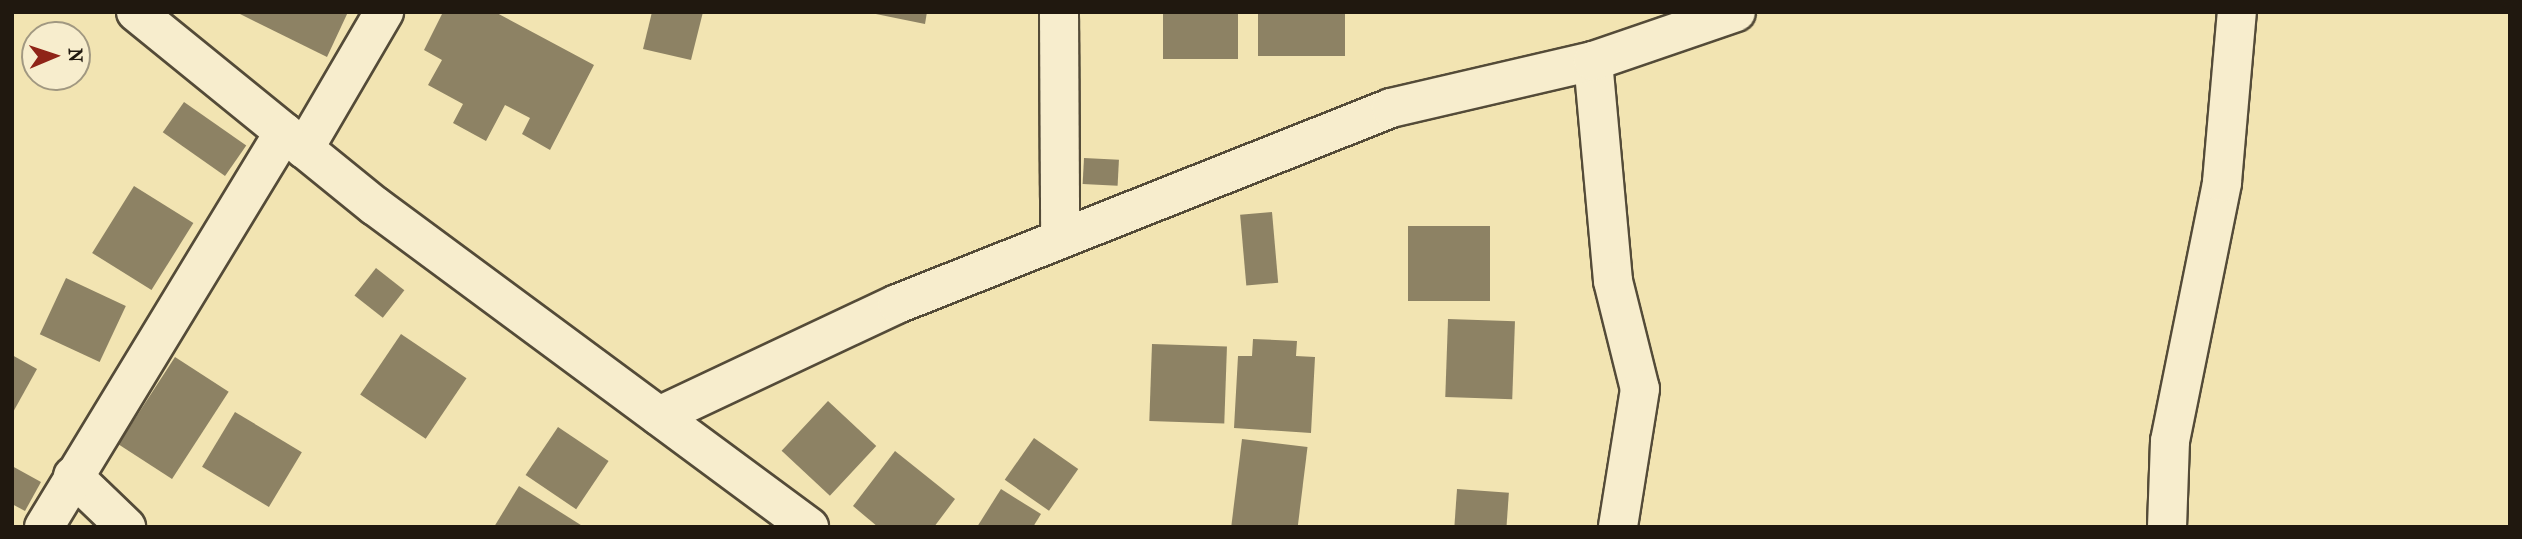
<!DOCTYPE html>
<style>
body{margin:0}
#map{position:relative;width:2522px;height:539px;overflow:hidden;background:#f2e4b2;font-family:"IM FELL French Canon",serif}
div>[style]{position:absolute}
.building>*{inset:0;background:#8d8264;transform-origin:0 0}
.roads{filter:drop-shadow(2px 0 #544b38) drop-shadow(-2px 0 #544b38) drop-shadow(0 2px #544b38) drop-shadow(0 -2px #544b38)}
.minor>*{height:38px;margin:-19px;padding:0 19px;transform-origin:19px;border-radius:19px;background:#f7edcd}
span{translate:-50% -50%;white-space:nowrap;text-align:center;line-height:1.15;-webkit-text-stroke:5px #f7edcd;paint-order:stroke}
.frame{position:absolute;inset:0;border:14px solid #20180f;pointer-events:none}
.north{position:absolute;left:21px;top:21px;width:70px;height:70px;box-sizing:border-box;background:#f7edcd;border:2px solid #a19881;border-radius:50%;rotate:88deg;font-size:19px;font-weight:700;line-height:28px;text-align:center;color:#20180f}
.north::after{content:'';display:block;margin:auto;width:24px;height:32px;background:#8f2418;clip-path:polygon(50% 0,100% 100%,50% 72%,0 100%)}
</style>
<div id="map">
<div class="building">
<i style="clip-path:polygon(236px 12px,348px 12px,327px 57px)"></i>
<i style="clip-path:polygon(443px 12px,495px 12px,594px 65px,550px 150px,522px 134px,530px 118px,505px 105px,486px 141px,453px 123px,463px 104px,428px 85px,442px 60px,424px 50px)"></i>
<i style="clip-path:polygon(652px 12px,703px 12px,691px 60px,643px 49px)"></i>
<i style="clip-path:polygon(866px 12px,927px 12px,925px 24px)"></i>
<i style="left:1163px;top:12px;width:75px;height:47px"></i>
<i style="left:1258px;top:12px;width:87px;height:44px"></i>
<i style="left:184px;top:102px;width:76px;height:37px;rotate:35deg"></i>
<i style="left:1084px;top:158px;width:35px;height:26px;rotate:3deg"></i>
<i style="left:134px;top:186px;width:70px;height:79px;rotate:32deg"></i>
<i style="left:1272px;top:212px;width:71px;height:32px;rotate:85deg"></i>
<i style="left:1408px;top:226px;width:82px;height:75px"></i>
<i style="left:376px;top:268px;width:36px;height:35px;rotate:38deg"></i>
<i style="left:66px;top:278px;width:66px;height:62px;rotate:25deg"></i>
<i style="left:1448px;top:319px;width:67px;height:78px;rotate:2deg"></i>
<i style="left:401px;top:334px;width:79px;height:73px;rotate:34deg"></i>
<i style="clip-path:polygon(1253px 339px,1297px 341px,1296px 356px,1315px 357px,1311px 433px,1234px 428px,1238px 356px,1252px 356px)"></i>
<i style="left:1152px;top:344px;width:75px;height:77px;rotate:2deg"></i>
<i style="clip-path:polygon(12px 355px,37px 369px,12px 414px)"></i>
<i style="left:175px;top:357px;width:64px;height:104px;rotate:33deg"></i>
<i style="left:828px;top:401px;width:66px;height:68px;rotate:43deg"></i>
<i style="left:235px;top:412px;width:78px;height:64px;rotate:31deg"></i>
<i style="left:558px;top:427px;width:61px;height:58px;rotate:34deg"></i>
<i style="left:1034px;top:438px;width:54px;height:51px;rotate:35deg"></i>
<i style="left:1242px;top:439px;width:66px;height:89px;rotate:7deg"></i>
<i style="clip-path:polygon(895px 451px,955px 499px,934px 527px,878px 527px,853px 506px)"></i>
<i style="clip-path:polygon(12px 466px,41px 482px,25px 511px,12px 504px)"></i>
<i style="clip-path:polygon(519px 486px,584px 527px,494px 527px)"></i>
<i style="clip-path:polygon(1001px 489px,1041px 514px,1033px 527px,977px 527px)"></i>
<i style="left:1457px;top:489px;width:52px;height:38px;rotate:4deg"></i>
</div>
<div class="roads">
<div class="minor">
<i style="left:136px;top:12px;width:308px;rotate:39.1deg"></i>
<i style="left:375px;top:206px;width:540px;rotate:36.49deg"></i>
<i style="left:1059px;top:12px;width:227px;rotate:89.7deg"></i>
<i style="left:1593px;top:61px;width:221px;rotate:84.8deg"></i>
<i style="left:1613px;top:281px;width:111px;rotate:76deg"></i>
<i style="left:1640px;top:389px;width:140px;rotate:99.1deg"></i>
<i style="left:304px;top:149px;width:159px;rotate:-59.7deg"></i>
<i style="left:659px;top:416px;width:263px;rotate:-25.2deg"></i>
<i style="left:897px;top:304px;width:531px;rotate:-21.64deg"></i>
<i style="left:1391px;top:108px;width:207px;rotate:-13.1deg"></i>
<i style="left:1593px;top:61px;width:151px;rotate:-18.9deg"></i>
<i style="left:73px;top:476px;width:74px;rotate:43.9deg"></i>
<i style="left:44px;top:527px;width:462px;rotate:-58.7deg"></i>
<i style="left:2167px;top:527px;width:86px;rotate:-88deg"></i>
<i style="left:2170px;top:441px;width:264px;rotate:-78.6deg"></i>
<i style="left:2222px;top:182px;width:171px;rotate:-85deg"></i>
</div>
</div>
<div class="frame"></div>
<div class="north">N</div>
</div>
